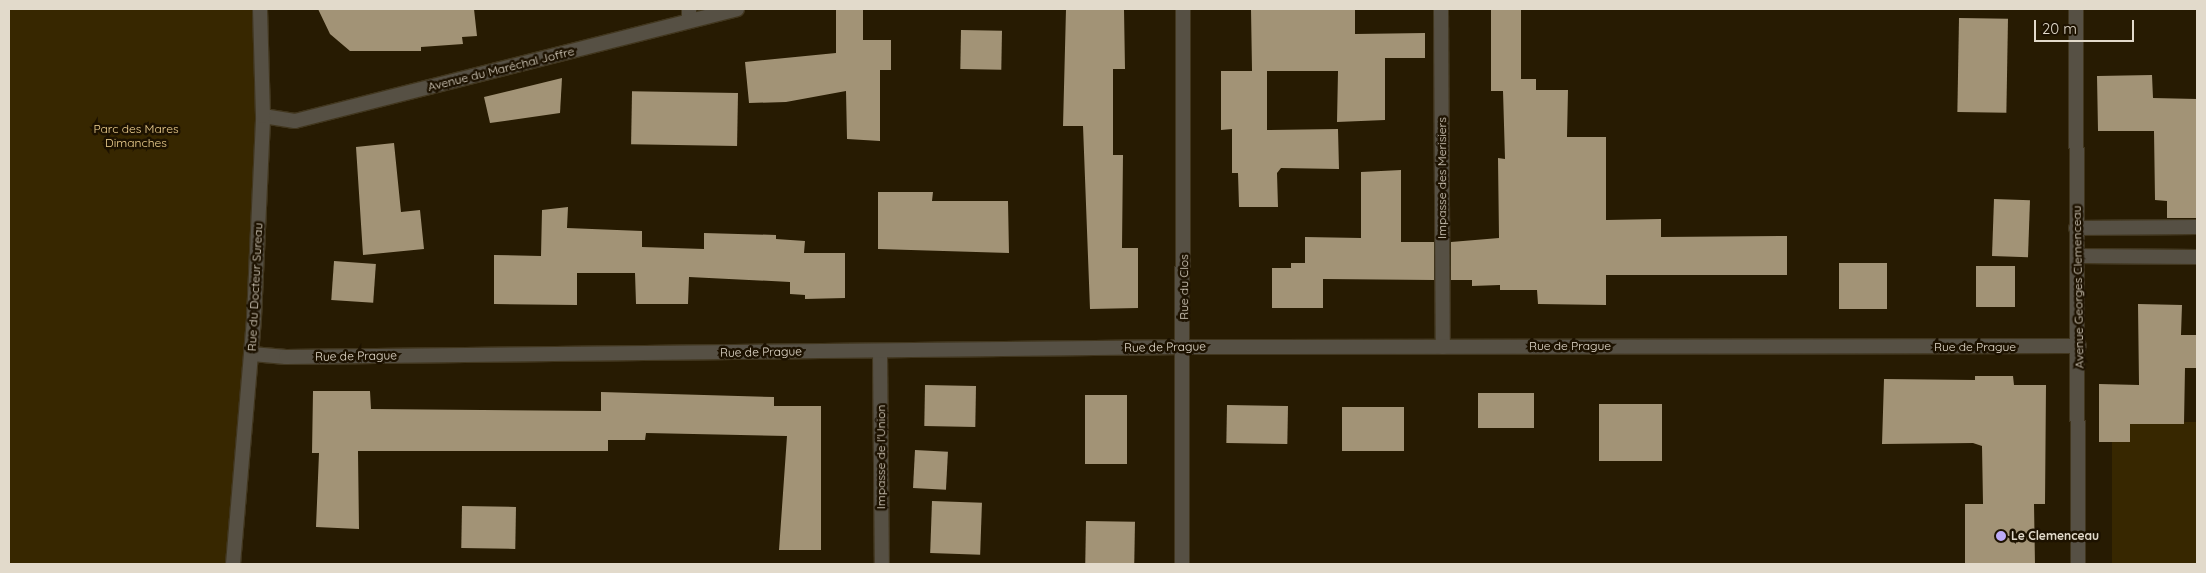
<!DOCTYPE html>
<meta charset="utf-8">
<style>
body{margin:0}
#map{position:relative;width:2206px;height:573px;overflow:hidden;background:#271b02;font-family:Quicksand,sans-serif}
div>[style]{position:absolute}
.green>*{inset:0;background:#372700;transform-origin:0 0}
.building>*{inset:0;background:#a29376;transform-origin:0 0}
.roads{filter:drop-shadow(1px 0 #41361e) drop-shadow(-1px 0 #41361e) drop-shadow(0 1px #41361e) drop-shadow(0 -1px #41361e)}
.service>*{height:14px;margin:-7px;padding:0 7px;transform-origin:7px;border-radius:7px;background:#565044}
.minor>*{height:14px;margin:-7px;padding:0 7px;transform-origin:7px;border-radius:7px;background:#565044}
.dots>*{width:14px;height:14px;translate:-50% -50%;box-sizing:border-box;border:2px solid #1d1200;border-radius:50%}
span{translate:-50% -50%;white-space:nowrap;text-align:center;line-height:1.15;-webkit-text-stroke:5px #1d1200;paint-order:stroke}
.street-label{font-size:12px;color:#e2dacb}
.park-label{font-size:12px;color:#f3d492}
.poi-label{font-size:12px;color:#e2dacb;font-weight:700}
.left{translate:0 -50%;text-align:left}
.frame{position:absolute;inset:0;border:10px solid #e2dacb;pointer-events:none}
.scale{position:absolute;left:2034px;top:20px;width:100px;height:22px;box-sizing:border-box;border:2px solid #e2dacb;border-top:0;padding-left:6px;font-size:15px;line-height:18px;white-space:nowrap;color:#e2dacb;-webkit-text-stroke:4px #1d1200;paint-order:stroke}
</style>
<div id="map">
<div class="green">
<i style="clip-path:polygon(9px 9px,260px 9px,263px 116px,230px 564px,9px 564px)"></i>
<i style="left:2197px;top:422px;width:142px;height:85px;rotate:90deg"></i>
</div>
<div class="building">
<i style="clip-path:polygon(318px 9px,474px 9px,477px 36px,462px 37px,463px 44px,421px 47px,421px 51px,350px 51px,330px 34px)"></i>
<i style="clip-path:polygon(836px 9px,863px 9px,863px 40px,891px 40px,891px 70px,880px 70px,880px 141px,847px 139px,846px 91px,786px 102px,749px 103px,745px 62px,836px 53px)"></i>
<i style="clip-path:polygon(1066px 9px,1124px 9px,1125px 69px,1113px 69px,1113px 155px,1123px 155px,1122px 248px,1138px 248px,1138px 308px,1090px 309px,1083px 126px,1063px 126px)"></i>
<i style="clip-path:polygon(1251px 9px,1355px 9px,1355px 34px,1425px 33px,1425px 58px,1385px 58px,1385px 120px,1337px 122px,1338px 71px,1252px 71px)"></i>
<i style="clip-path:polygon(1491px 9px,1521px 9px,1521px 79px,1536px 79px,1536px 90px,1568px 90px,1567px 137px,1606px 137px,1606px 220px,1661px 219px,1661px 237px,1787px 236px,1787px 275px,1606px 275px,1606px 305px,1538px 304px,1537px 290px,1500px 290px,1500px 285px,1472px 286px,1472px 280px,1451px 280px,1451px 242px,1499px 238px,1498px 158px,1505px 159px,1503px 91px,1491px 91px)"></i>
<i style="left:1959px;top:18px;width:49px;height:94px;rotate:1deg"></i>
<i style="left:961px;top:30px;width:41px;height:39px;rotate:1deg"></i>
<i style="clip-path:polygon(1221px 71px,1267px 71px,1267px 130px,1338px 129px,1339px 169px,1281px 168px,1277px 173px,1278px 207px,1239px 207px,1238px 173px,1232px 173px,1232px 129px,1221px 130px)"></i>
<i style="clip-path:polygon(2152px 75px,2153px 98px,2197px 99px,2197px 218px,2167px 218px,2167px 201px,2155px 200px,2154px 131px,2098px 131px,2097px 76px)"></i>
<i style="clip-path:polygon(562px 78px,560px 113px,490px 123px,484px 97px)"></i>
<i style="left:738px;top:93px;width:53px;height:106px;rotate:91deg"></i>
<i style="clip-path:polygon(394px 143px,401px 212px,420px 210px,424px 249px,363px 255px,356px 147px)"></i>
<i style="clip-path:polygon(1401px 170px,1401px 242px,1434px 242px,1434px 280px,1323px 279px,1323px 308px,1272px 308px,1272px 268px,1291px 268px,1291px 263px,1305px 263px,1305px 237px,1361px 238px,1361px 172px)"></i>
<i style="clip-path:polygon(878px 192px,933px 192px,932px 201px,1008px 201px,1009px 253px,878px 249px)"></i>
<i style="left:1994px;top:199px;width:36px;height:57px;rotate:2deg"></i>
<i style="clip-path:polygon(568px 207px,567px 228px,642px 231px,642px 247px,704px 249px,704px 233px,776px 235px,776px 239px,805px 241px,804px 253px,845px 253px,845px 298px,805px 299px,805px 295px,790px 294px,790px 282px,689px 277px,688px 304px,636px 304px,635px 273px,577px 273px,577px 305px,494px 304px,494px 255px,541px 256px,542px 210px)"></i>
<i style="left:334px;top:261px;width:42px;height:39px;rotate:4deg"></i>
<i style="left:1839px;top:263px;width:48px;height:46px"></i>
<i style="left:1976px;top:266px;width:39px;height:41px"></i>
<i style="clip-path:polygon(2138px 304px,2182px 305px,2181px 335px,2197px 335px,2197px 368px,2185px 368px,2184px 424px,2130px 424px,2130px 442px,2099px 442px,2099px 384px,2139px 385px)"></i>
<i style="clip-path:polygon(1975px 376px,2013px 376px,2014px 385px,2046px 385px,2045px 504px,2034px 504px,2035px 564px,1965px 564px,1965px 504px,1983px 504px,1982px 446px,1973px 443px,1882px 444px,1884px 379px,1975px 380px)"></i>
<i style="left:925px;top:385px;width:51px;height:41px;rotate:1deg"></i>
<i style="clip-path:polygon(313px 391px,370px 391px,371px 409px,601px 411px,601px 392px,774px 397px,774px 406px,821px 406px,821px 550px,779px 550px,787px 436px,646px 433px,645px 440px,608px 440px,608px 451px,358px 451px,359px 529px,316px 527px,319px 453px,312px 453px)"></i>
<i style="left:1478px;top:393px;width:56px;height:35px"></i>
<i style="left:1085px;top:395px;width:42px;height:69px"></i>
<i style="left:1599px;top:404px;width:63px;height:57px"></i>
<i style="left:1227px;top:405px;width:61px;height:38px;rotate:1deg"></i>
<i style="left:1342px;top:407px;width:62px;height:44px"></i>
<i style="left:915px;top:450px;width:33px;height:38px;rotate:3deg"></i>
<i style="left:932px;top:501px;width:50px;height:52px;rotate:2deg"></i>
<i style="left:462px;top:506px;width:54px;height:42px;rotate:1deg"></i>
<i style="left:1086px;top:521px;width:49px;height:43px;rotate:1deg"></i>
</div>
<div class="roads">
<div class="service">
<i style="left:689px;top:9px;width:12px;rotate:90deg"></i>
<i style="left:2076px;top:228px;width:121px;rotate:-0.5deg"></i>
<i style="left:2078px;top:256px;width:119px;rotate:0.5deg"></i>
</div>
<div class="minor">
<i style="left:1441px;top:9px;width:338px;rotate:89.7deg"></i>
<i style="left:2076px;top:9px;width:555px;rotate:89.79deg"></i>
<i style="left:263px;top:116px;width:32px;rotate:9deg"></i>
<i style="left:295px;top:121px;width:456px;rotate:-14.2deg"></i>
<i style="left:880px;top:351px;width:213px;rotate:89.5deg"></i>
<i style="left:252px;top:354px;width:34px;rotate:5deg"></i>
<i style="left:286px;top:357px;width:899px;rotate:-0.64deg"></i>
<i style="left:1185px;top:347px;width:894px;rotate:-0.06deg"></i>
<i style="left:233px;top:564px;width:247px;rotate:-85.1deg"></i>
<i style="left:254px;top:318px;width:202px;rotate:-87.4deg"></i>
<i style="left:263px;top:116px;width:107px;rotate:-91.6deg"></i>
<i style="left:1182px;top:564px;width:555px;rotate:-89.9deg"></i>
</div>
</div>
<div class="dots">
<i style="left:2001px;top:536px;background:#bcaaf6"></i>
</div>
<div class="street-label">
<span style="left:501px;top:69px;rotate:-14deg">Avenue du Maréchal Joffre</span>
<span style="left:1442px;top:178px;rotate:-90deg">Impasse des Merisiers</span>
<span style="left:255px;top:287px;rotate:-87deg">Rue du Docteur Sureau</span>
<span style="left:1184px;top:287px;rotate:-90deg">Rue du Clos</span>
<span style="left:2078px;top:287px;rotate:-91deg">Avenue Georges Clemenceau</span>
<span style="left:1570px;top:346px">Rue de Prague</span>
<span style="left:1165px;top:347px;rotate:-1deg">Rue de Prague</span>
<span style="left:1975px;top:347px">Rue de Prague</span>
<span style="left:761px;top:352px;rotate:-1deg">Rue de Prague</span>
<span style="left:356px;top:356px;rotate:-1deg">Rue de Prague</span>
<span style="left:881px;top:457px;rotate:-90deg">Impasse de l'Union</span>
</div>
<div class="park-label">
<span style="left:136px;top:136px">Parc des Mares<br>Dimanches</span>
</div>
<div class="poi-label">
<span class="left" style="left:2011px;top:536px">Le Clemenceau</span>
</div>
<div class="frame"></div>
<div class="scale">20 m</div>
</div>
